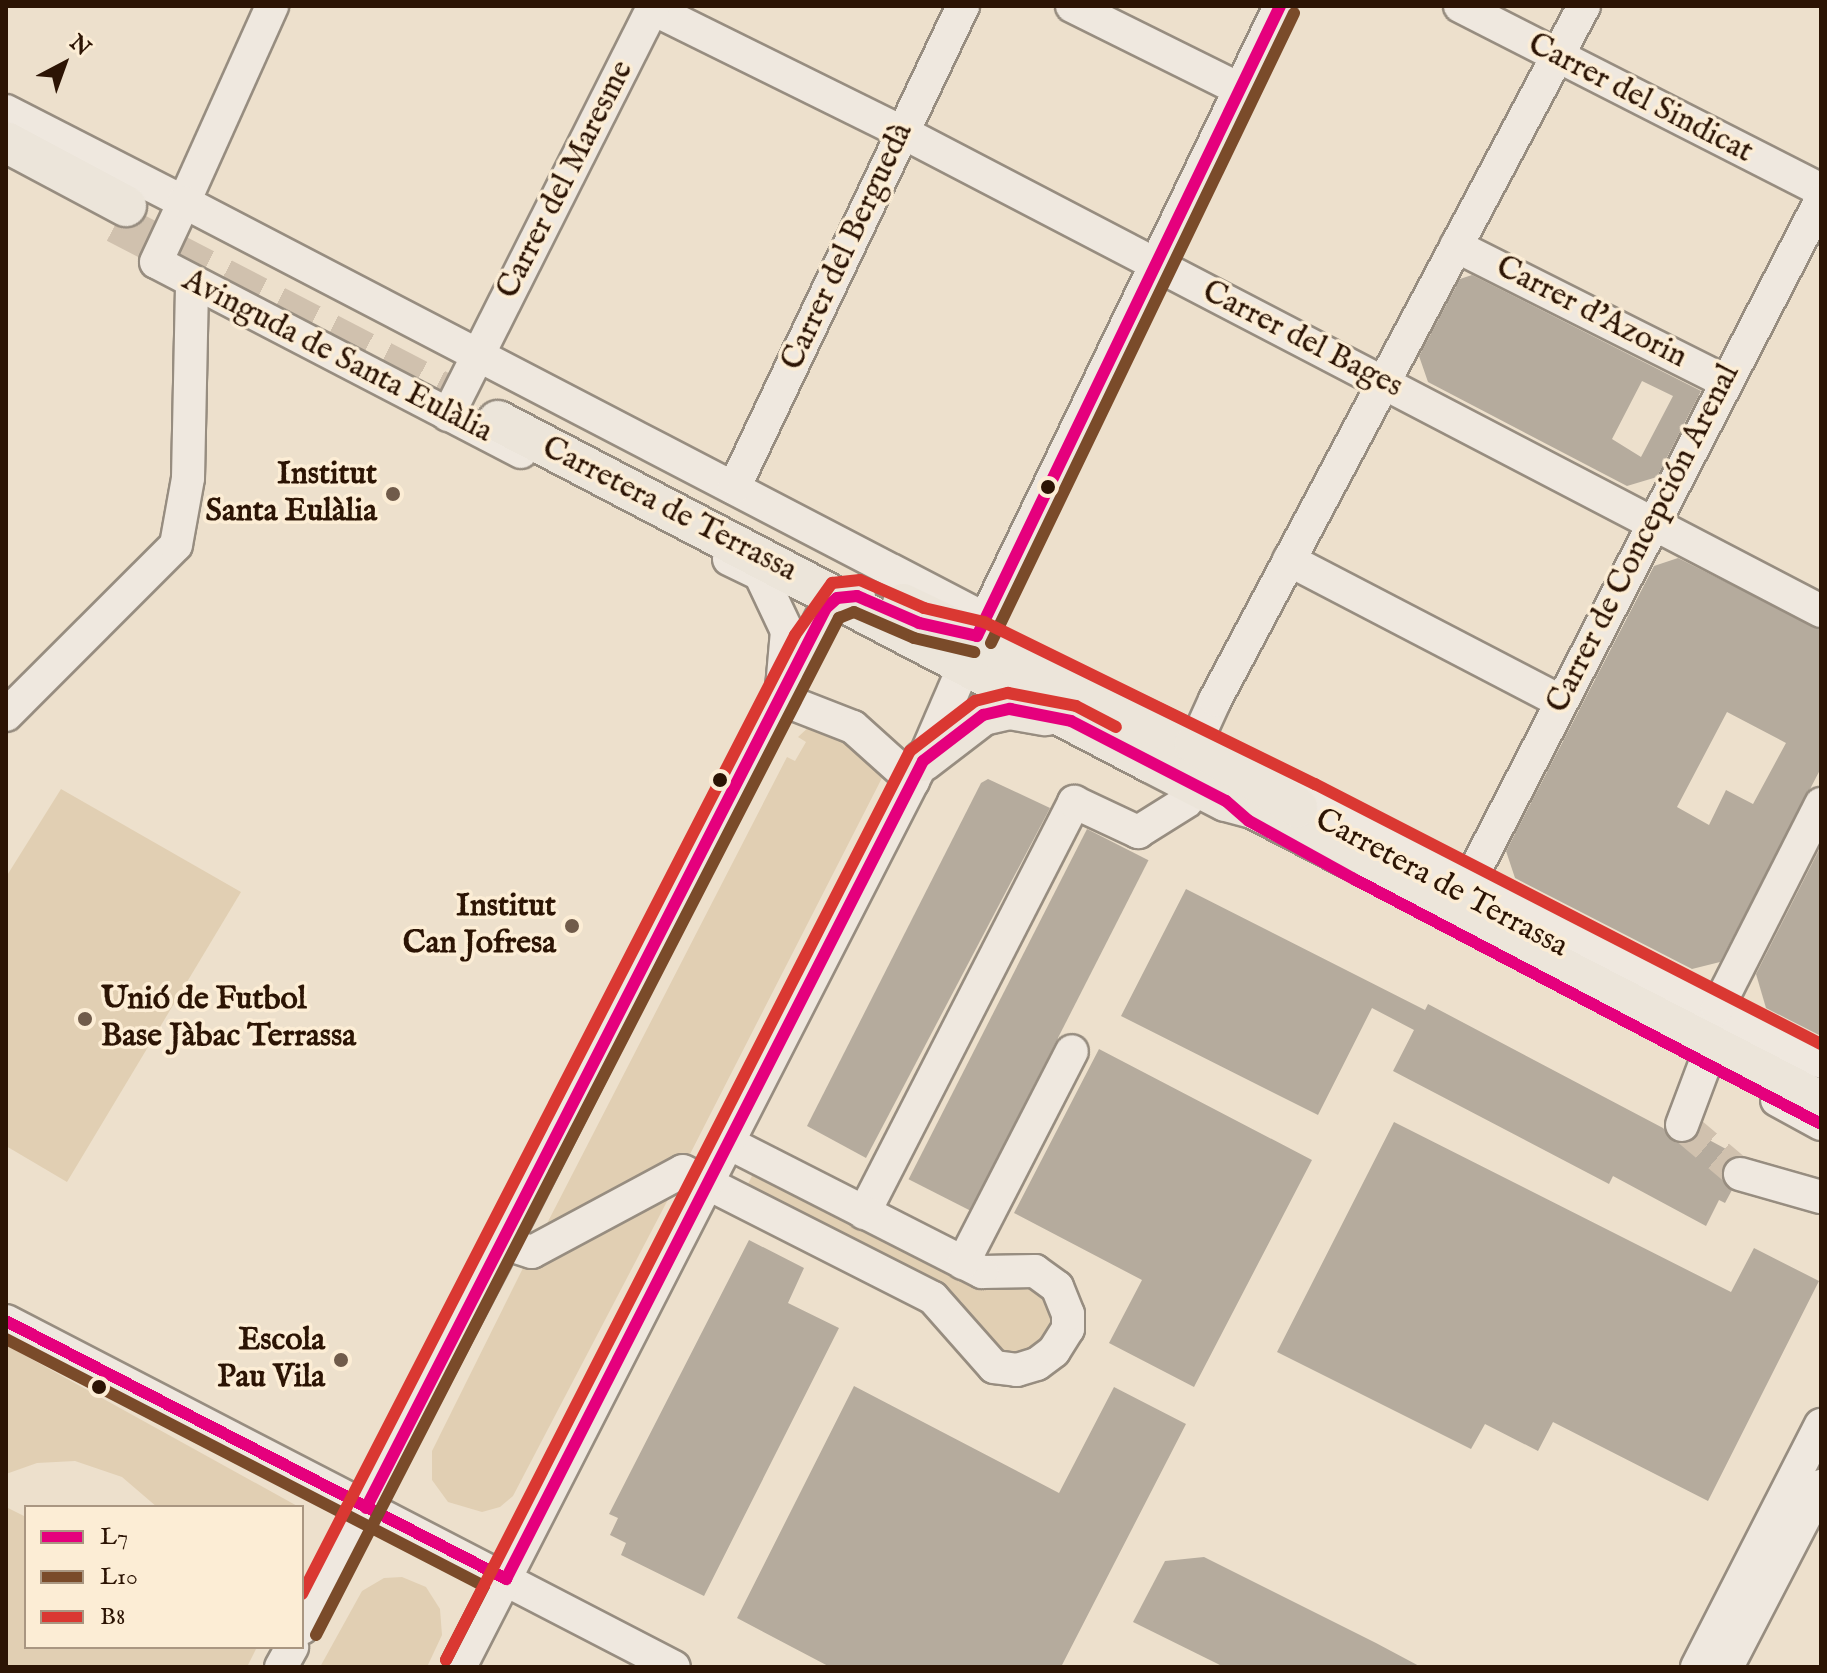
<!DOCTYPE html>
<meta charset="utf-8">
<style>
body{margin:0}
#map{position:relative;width:1827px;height:1673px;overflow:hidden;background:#ede0cc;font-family:"IM FELL English",serif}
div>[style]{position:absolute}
.green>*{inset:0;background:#e1cfb3}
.building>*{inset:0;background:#b5ab9d;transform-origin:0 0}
.minor-tunnel>*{height:32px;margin-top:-16px;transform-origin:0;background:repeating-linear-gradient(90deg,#d0c1ae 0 32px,transparent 0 48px)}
.major-tunnel>*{height:40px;margin-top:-20px;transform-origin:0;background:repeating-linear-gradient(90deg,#d0c1ae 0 40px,transparent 0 60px)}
.roads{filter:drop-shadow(2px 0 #978d80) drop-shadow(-2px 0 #978d80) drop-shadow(0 2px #978d80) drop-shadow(0 -2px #978d80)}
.minor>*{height:32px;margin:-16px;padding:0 16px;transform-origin:16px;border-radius:16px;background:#efe8df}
.major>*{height:40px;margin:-20px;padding:0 20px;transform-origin:20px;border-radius:20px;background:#ece5da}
.bus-1>*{height:12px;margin:-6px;padding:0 6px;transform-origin:6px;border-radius:6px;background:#e5007d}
.bus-2>*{height:12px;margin:-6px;padding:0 6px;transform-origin:6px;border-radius:6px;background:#7a4b2a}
.bus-3>*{height:12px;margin:-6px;padding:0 6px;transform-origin:6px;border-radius:6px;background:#da3832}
.dots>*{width:22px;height:22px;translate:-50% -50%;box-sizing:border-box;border:4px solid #fcedd5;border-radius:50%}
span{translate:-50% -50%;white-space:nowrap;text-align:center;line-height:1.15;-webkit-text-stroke:7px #fcedd5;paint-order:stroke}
.street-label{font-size:32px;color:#2c1404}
.poi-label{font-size:32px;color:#2c1404;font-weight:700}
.right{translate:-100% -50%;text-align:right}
.left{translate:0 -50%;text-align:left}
.frame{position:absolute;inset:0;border:8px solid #2c1404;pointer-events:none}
.legend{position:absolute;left:24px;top:1505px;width:280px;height:144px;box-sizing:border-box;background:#fcedd5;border:2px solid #a99681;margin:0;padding:10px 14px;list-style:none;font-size:24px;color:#2c1404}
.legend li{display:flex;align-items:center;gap:16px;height:40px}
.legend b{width:40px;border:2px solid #a99681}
.north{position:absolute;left:24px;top:24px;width:80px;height:80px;-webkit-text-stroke:6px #fcedd5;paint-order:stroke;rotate:41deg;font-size:22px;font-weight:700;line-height:32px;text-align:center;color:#2c1404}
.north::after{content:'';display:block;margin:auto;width:28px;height:36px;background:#2c1404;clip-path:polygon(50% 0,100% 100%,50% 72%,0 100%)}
</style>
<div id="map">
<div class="green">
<i style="clip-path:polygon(811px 725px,833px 728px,884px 774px,687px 1160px,538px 1241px,787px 757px,795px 761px,806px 742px,798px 737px)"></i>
<i style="clip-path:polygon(61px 789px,241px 892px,67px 1182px,6px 1146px,6px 877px)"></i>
<i style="clip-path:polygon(754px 1172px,1025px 1279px,1054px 1303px,1055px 1330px,1022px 1357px,1004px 1355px,982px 1336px,961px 1301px,746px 1188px)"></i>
<i style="clip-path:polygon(673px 1190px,513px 1496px,500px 1507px,482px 1512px,448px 1502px,432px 1480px,432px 1451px,523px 1268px)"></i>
<i style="clip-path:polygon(6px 1345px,299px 1507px,157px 1507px,122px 1477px,75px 1461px,37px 1463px,6px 1474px)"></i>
<i style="clip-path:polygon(6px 1507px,26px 1517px,26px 1647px,257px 1647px,247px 1667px,6px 1667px)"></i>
<i style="clip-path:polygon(402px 1577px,426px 1587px,440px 1609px,442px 1635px,427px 1667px,320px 1667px,362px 1591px,384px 1578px)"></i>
</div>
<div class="building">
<i style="clip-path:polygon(evenodd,1472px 275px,1701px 391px,1657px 477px,1627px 486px,1428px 382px,1419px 356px,1460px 279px,1472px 275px,1642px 381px,1673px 396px,1641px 457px,1612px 439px,1642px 381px)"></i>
<i style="clip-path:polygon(evenodd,1678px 558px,1821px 630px,1821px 768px,1720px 962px,1692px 969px,1515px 878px,1506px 851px,1654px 566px,1678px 558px,1727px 712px,1786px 743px,1753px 804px,1726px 790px,1709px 825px,1677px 807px,1727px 712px)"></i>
<i style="clip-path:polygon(988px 779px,1050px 808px,866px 1158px,807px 1126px,981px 783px)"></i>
<i style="left:1087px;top:829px;width:69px;height:393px;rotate:27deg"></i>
<i style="clip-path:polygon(1821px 846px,1821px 1036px,1766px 1008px,1756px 974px)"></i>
<i style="clip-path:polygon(1186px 889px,1425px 1010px,1428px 1004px,1663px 1128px,1675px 1142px,1686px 1144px,1698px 1134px,1739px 1156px,1722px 1168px,1722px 1179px,1732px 1190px,1725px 1203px,1719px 1200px,1706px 1226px,1613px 1176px,1609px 1184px,1393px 1071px,1414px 1030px,1372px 1008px,1318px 1115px,1121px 1016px)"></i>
<i style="clip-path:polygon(1099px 1049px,1312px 1160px,1194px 1387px,1109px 1343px,1142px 1280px,1014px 1213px)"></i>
<i style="clip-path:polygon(1394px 1122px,1731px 1292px,1754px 1248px,1819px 1281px,1708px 1501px,1553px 1422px,1538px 1451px,1485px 1424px,1471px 1449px,1277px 1352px)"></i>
<i style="clip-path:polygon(749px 1240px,804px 1268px,788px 1303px,839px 1328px,704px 1596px,621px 1555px,626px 1543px,610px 1535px,618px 1518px,609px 1514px)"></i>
<i style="clip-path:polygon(854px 1386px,1059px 1493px,1114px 1387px,1186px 1424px,1061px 1667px,830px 1667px,737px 1618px)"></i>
<i style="clip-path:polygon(1204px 1557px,1376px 1643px,1421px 1667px,1224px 1667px,1133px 1622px,1165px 1561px)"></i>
</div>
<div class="minor-tunnel">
<i style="left:1682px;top:1125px;width:76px;rotate:40.2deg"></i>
</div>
<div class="major-tunnel">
<i style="left:116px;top:223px;width:430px;rotate:27.4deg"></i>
</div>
<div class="roads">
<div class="minor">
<i style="left:1072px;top:6px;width:189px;rotate:26.4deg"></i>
<i style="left:1460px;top:6px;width:405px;rotate:27deg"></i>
<i style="left:653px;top:9px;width:278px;rotate:26.3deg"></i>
<i style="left:902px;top:132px;width:1036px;rotate:27.53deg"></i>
<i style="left:6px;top:111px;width:200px;rotate:27.1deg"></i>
<i style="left:184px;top:202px;width:215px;rotate:-65.8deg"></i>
<i style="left:1456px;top:246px;width:302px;rotate:26.7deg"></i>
<i style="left:448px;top:415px;width:458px;rotate:-63.3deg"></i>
<i style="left:521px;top:452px;width:411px;rotate:-152.5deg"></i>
<i style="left:156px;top:262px;width:66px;rotate:-65deg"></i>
<i style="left:184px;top:202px;width:903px;rotate:27.5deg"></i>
<i style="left:734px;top:488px;width:534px;rotate:-64.59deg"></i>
<i style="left:729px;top:559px;width:34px;rotate:26deg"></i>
<i style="left:760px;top:574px;width:63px;rotate:64.7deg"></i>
<i style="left:787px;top:631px;width:68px;rotate:95deg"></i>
<i style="left:1289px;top:560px;width:305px;rotate:27.5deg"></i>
<i style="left:781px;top:699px;width:77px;rotate:21.3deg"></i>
<i style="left:853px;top:727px;width:81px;rotate:42deg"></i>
<i style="left:6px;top:715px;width:240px;rotate:-45deg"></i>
<i style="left:176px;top:545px;width:68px;rotate:-79.8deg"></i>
<i style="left:188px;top:478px;width:196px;rotate:-88.8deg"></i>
<i style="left:1216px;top:754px;width:23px;rotate:-155deg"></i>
<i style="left:1195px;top:744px;width:48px;rotate:-65.6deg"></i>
<i style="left:1215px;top:700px;width:786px;rotate:-62deg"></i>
<i style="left:1275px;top:782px;width:614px;rotate:27.15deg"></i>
<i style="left:1470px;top:880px;width:765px;rotate:-62.7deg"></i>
<i style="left:1717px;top:1009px;width:230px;rotate:-63.1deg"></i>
<i style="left:1777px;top:1100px;width:50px;rotate:28.6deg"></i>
<i style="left:1682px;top:1125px;width:68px;rotate:-69.4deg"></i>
<i style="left:1740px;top:1174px;width:84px;rotate:15.9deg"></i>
<i style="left:864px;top:1213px;width:462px;rotate:-62.9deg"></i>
<i style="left:1074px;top:802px;width:71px;rotate:25.1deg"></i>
<i style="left:1138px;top:832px;width:57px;rotate:-32deg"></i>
<i style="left:504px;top:1243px;width:29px;rotate:18deg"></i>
<i style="left:532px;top:1252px;width:171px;rotate:-28.2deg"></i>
<i style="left:683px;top:1171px;width:280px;rotate:26.9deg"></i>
<i style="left:933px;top:1298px;width:92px;rotate:48.5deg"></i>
<i style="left:994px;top:1367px;width:23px;rotate:7deg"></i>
<i style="left:1017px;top:1370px;width:21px;rotate:-17deg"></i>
<i style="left:1037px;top:1364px;width:21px;rotate:-37deg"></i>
<i style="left:1054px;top:1351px;width:26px;rotate:-58deg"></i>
<i style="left:1068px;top:1329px;width:15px;rotate:-90deg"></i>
<i style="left:1068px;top:1314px;width:29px;rotate:-112deg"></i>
<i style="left:1057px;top:1287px;width:27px;rotate:-144deg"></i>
<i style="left:1035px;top:1271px;width:53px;rotate:178.9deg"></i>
<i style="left:982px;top:1272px;width:286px;rotate:-153deg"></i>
<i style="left:963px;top:1263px;width:238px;rotate:-62.8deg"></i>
<i style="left:6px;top:1321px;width:752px;rotate:27.38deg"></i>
<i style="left:302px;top:1628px;width:435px;rotate:-62.3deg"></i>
<i style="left:504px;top:1243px;width:712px;rotate:-63.11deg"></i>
<i style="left:826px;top:608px;width:15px;rotate:-42deg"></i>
<i style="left:837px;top:598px;width:22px;rotate:-3deg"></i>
<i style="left:281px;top:1667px;width:23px;rotate:-61deg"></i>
<i style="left:460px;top:1667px;width:1017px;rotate:-62.93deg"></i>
<i style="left:923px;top:761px;width:136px;rotate:-66.6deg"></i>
<i style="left:977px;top:636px;width:699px;rotate:-64.31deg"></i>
<i style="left:1697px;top:1667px;width:272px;rotate:-62.9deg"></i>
<i style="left:1727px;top:1667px;width:204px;rotate:-62.6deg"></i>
</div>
<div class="major">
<i style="left:6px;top:142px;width:136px;rotate:28.1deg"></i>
<i style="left:498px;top:421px;width:736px;rotate:27.61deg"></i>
<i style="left:1150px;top:762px;width:85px;rotate:27.2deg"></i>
<i style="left:1226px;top:801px;width:30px;rotate:15deg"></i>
<i style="left:1255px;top:809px;width:637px;rotate:27.37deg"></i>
<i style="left:903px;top:604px;width:324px;rotate:25.6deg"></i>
<i style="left:1195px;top:744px;width:120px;rotate:31.7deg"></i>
<i style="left:923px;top:761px;width:76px;rotate:-37.5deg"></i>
<i style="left:983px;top:715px;width:28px;rotate:-13deg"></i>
<i style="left:1010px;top:709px;width:36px;rotate:10deg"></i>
</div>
</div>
<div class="bus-1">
<i style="left:6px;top:1321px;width:563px;rotate:27.29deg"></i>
<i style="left:506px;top:1579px;width:918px;rotate:-62.99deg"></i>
<i style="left:923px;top:761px;width:76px;rotate:-37.5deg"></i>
<i style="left:983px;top:715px;width:28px;rotate:-13deg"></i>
<i style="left:1010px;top:709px;width:62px;rotate:11.1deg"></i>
<i style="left:1071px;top:721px;width:174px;rotate:27.3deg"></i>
<i style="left:1226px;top:801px;width:30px;rotate:41deg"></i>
<i style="left:1249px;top:821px;width:120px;rotate:28.9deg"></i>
<i style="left:1354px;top:879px;width:527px;rotate:27.68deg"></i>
<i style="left:366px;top:1508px;width:1011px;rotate:-62.93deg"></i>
<i style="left:826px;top:608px;width:15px;rotate:-42deg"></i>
<i style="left:837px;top:598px;width:20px;rotate:-6deg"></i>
<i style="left:857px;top:596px;width:68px;rotate:23.5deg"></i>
<i style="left:919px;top:623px;width:59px;rotate:12.6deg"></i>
<i style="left:977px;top:636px;width:699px;rotate:-64.31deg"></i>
</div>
<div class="bus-2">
<i style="left:991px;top:643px;width:699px;rotate:-64.31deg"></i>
<i style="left:6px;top:1339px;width:538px;rotate:27.33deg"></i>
<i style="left:484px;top:1586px;width:83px;rotate:117.2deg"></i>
<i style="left:316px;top:1635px;width:1144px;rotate:-62.79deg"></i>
<i style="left:839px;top:618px;width:16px;rotate:-22deg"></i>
<i style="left:854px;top:612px;width:65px;rotate:23.4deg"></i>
<i style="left:914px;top:638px;width:62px;rotate:13.1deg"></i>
</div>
<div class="bus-3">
<i style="left:302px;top:1594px;width:1078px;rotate:-62.79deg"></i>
<i style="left:795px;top:635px;width:64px;rotate:-54.6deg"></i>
<i style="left:832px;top:583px;width:28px;rotate:-6deg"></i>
<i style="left:860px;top:580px;width:70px;rotate:23.6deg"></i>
<i style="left:924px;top:608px;width:62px;rotate:13.1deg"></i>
<i style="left:984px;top:622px;width:369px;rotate:26.1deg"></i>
<i style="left:1315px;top:784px;width:569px;rotate:27.2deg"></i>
<i style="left:446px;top:1660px;width:1021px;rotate:-62.96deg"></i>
<i style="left:910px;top:751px;width:82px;rotate:-37.6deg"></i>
<i style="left:975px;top:701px;width:34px;rotate:-14deg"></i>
<i style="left:1008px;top:693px;width:69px;rotate:10.8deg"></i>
<i style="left:1076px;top:706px;width:45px;rotate:27.7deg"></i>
</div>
<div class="dots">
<i style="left:1048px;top:487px;background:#2c1404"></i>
<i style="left:393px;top:494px;background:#705b4a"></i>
<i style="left:720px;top:780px;background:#2c1404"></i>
<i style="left:572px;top:926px;background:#705b4a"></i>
<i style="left:85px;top:1019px;background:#705b4a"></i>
<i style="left:341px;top:1360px;background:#705b4a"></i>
<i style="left:99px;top:1387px;background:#2c1404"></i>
</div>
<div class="street-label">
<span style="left:1640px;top:99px;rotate:27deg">Carrer del Sindicat</span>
<span style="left:566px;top:180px;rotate:-63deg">Carrer del Maresme</span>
<span style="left:848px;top:247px;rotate:-65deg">Carrer del Berguedà</span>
<span style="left:1591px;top:313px;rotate:27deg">Carrer d'Azorin</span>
<span style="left:1302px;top:340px;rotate:27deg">Carrer del Bages</span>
<span style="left:337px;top:357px;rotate:27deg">Avinguda de Santa Eulàlia</span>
<span style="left:669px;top:510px;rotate:27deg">Carretera de Terrassa</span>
<span style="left:1644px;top:539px;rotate:-63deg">Carrer de Concepción Arenal</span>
<span style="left:1441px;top:884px;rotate:28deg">Carretera de Terrassa</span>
</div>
<div class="poi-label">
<span class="right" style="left:377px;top:494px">Institut<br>Santa Eulàlia</span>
<span class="right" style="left:556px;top:926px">Institut<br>Can Jofresa</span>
<span class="left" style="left:101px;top:1019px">Unió de Futbol<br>Base Jàbac Terrassa</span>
<span class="right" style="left:325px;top:1360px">Escola<br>Pau Vila</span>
</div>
<div class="frame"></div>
<ul class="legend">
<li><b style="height:10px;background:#e5007d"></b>L7</li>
<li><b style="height:10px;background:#7a4b2a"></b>L10</li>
<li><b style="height:10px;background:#da3832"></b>B8</li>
</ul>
<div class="north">N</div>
</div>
